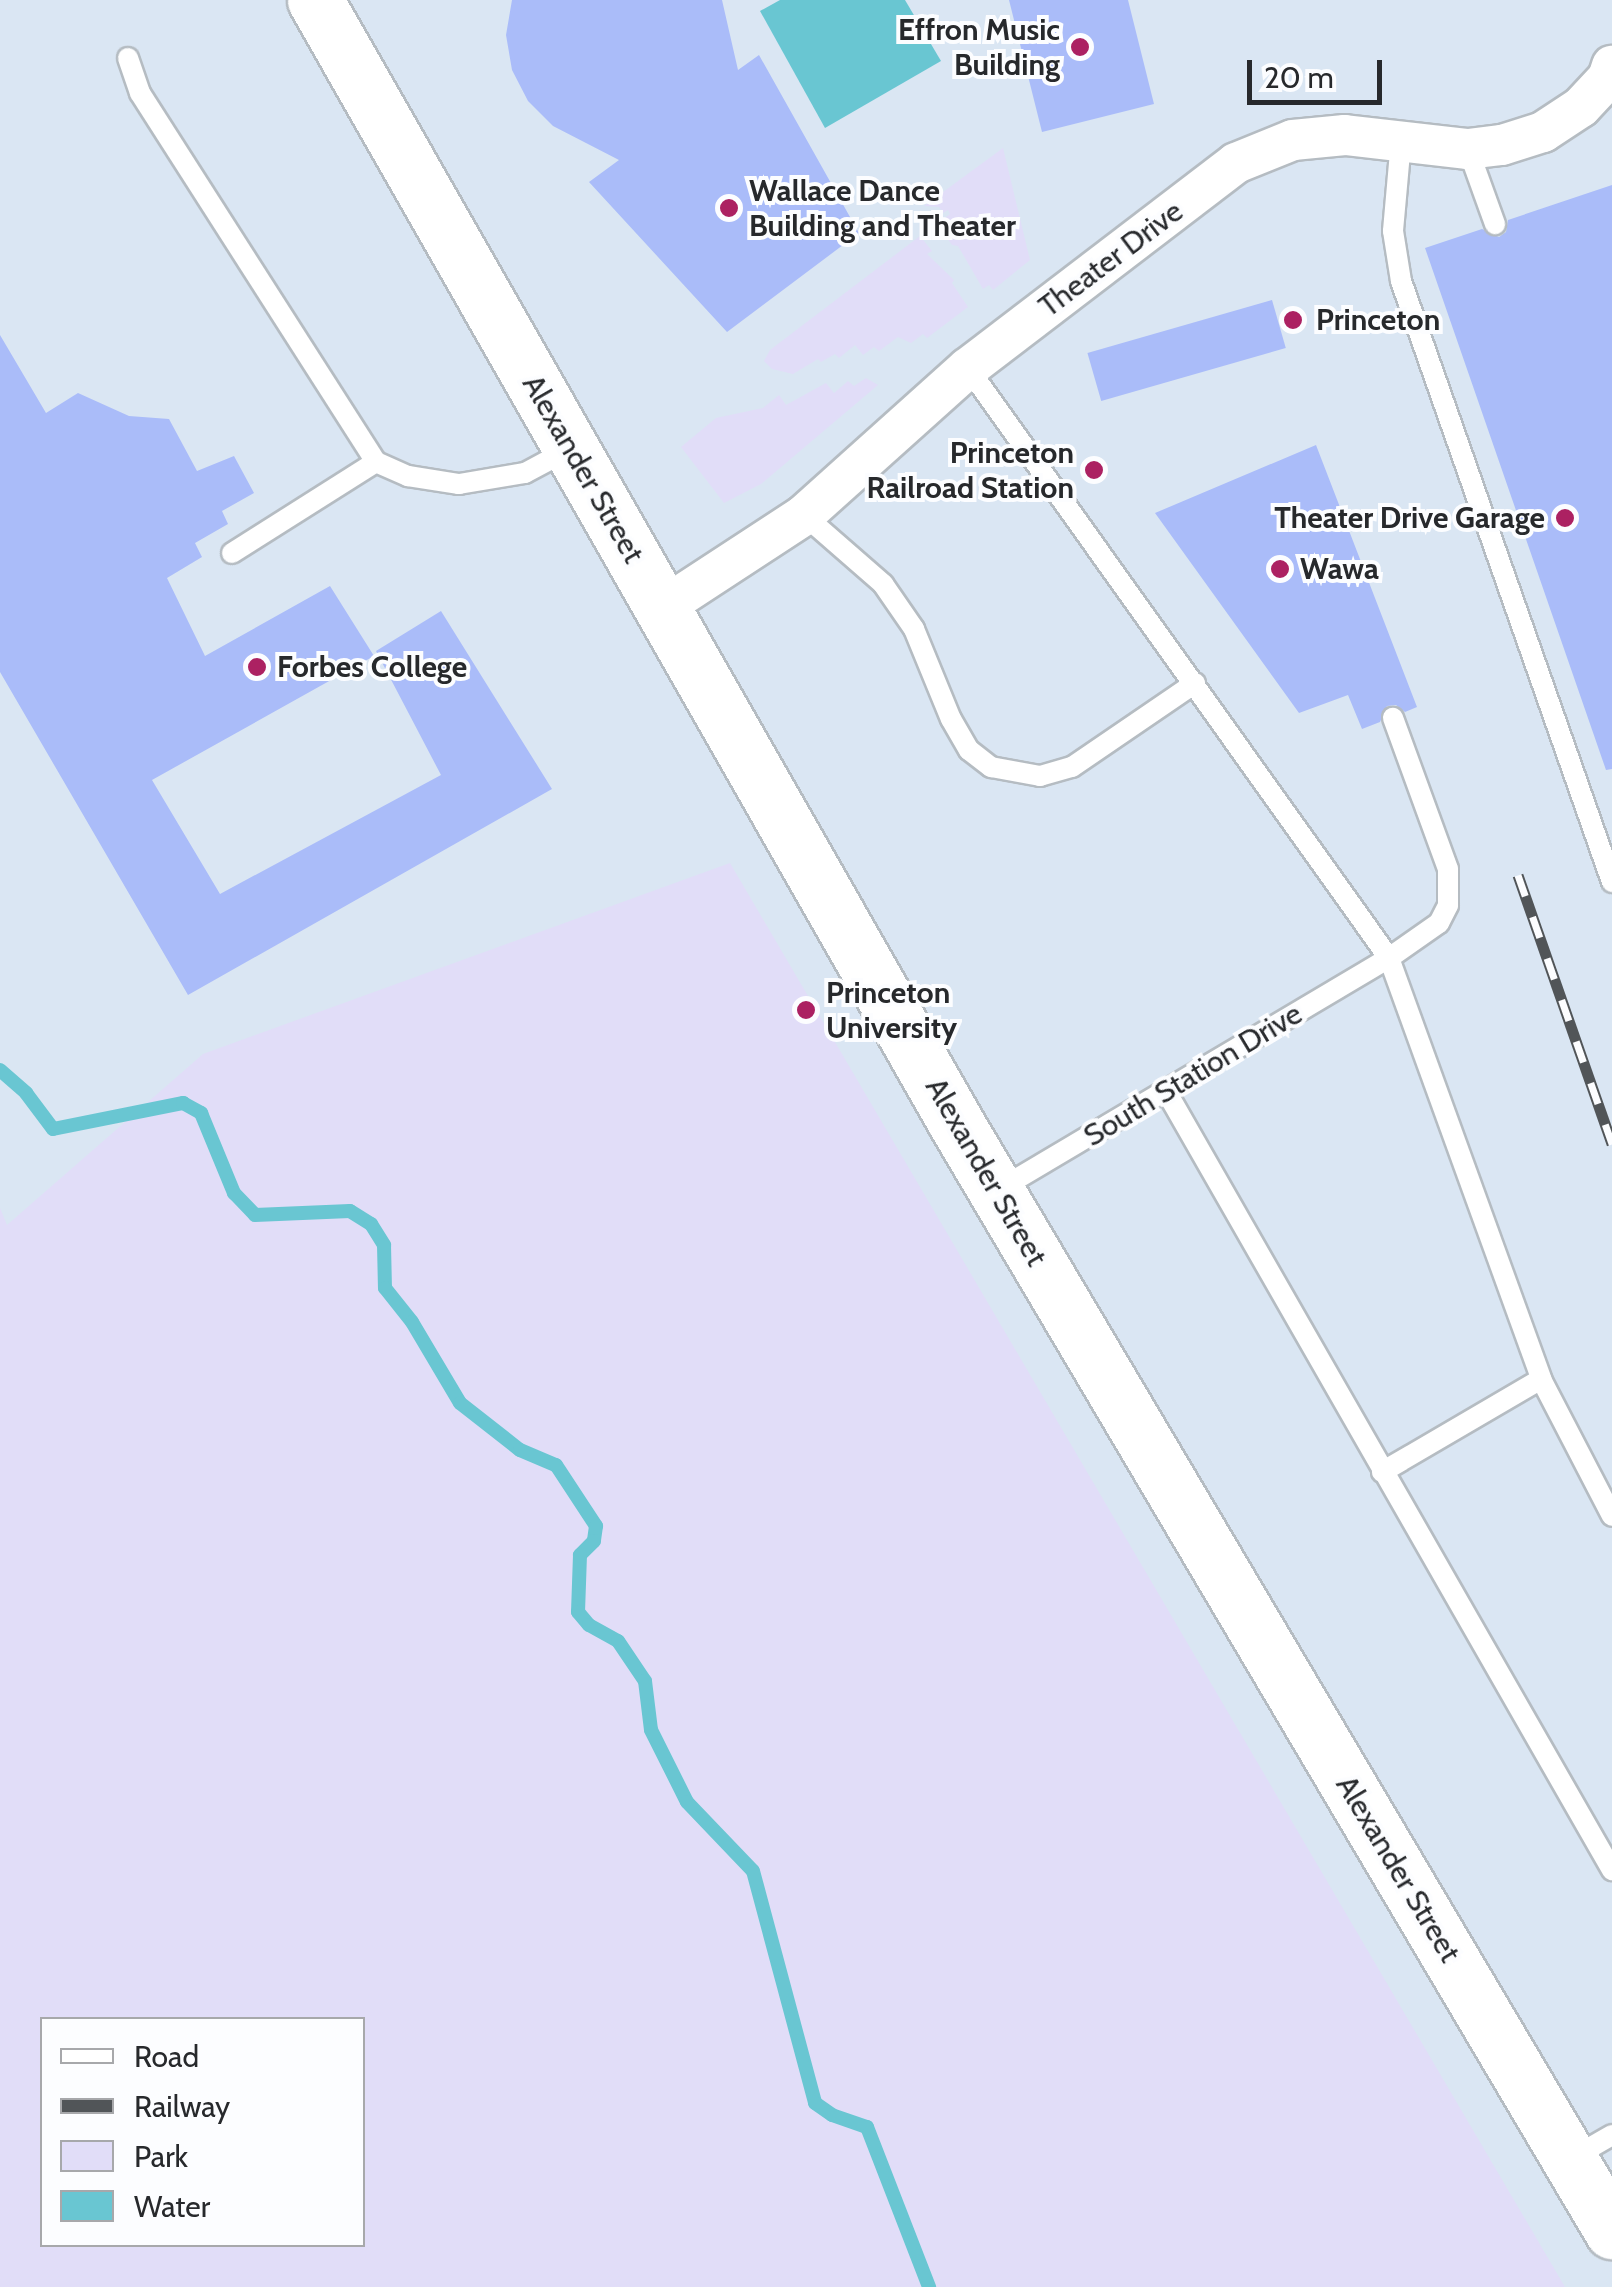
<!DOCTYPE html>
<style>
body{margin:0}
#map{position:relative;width:1612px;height:2287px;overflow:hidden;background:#eaf1f8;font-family:Cabin,sans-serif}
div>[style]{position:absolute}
.built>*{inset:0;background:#dae6f3}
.green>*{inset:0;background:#e1ddf8}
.water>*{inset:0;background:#69c6d2}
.stream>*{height:14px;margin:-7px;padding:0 7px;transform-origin:7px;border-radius:7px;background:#69c6d2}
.building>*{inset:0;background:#aabcf9;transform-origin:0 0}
.roads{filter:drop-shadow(2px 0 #b5bcc2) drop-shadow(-2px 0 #b5bcc2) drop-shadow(0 2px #b5bcc2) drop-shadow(0 -2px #b5bcc2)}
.service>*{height:20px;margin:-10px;padding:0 10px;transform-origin:10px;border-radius:10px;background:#fff}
.minor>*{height:40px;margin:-20px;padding:0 20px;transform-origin:20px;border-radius:20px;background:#fff}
.secondary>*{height:55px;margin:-27.5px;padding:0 27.5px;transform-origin:27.5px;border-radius:27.5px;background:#fff}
.rail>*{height:11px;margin-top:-5.5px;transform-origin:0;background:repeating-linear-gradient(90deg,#fcfdff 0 22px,#515558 0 44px);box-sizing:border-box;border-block:2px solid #515558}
.dots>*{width:28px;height:28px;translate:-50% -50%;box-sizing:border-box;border:5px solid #fcfdff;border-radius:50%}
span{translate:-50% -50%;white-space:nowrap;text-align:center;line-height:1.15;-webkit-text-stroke:8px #fcfdff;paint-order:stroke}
.poi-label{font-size:30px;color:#27292c;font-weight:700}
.right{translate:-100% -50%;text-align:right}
.left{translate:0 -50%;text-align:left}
.street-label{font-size:30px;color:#27292c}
.legend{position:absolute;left:40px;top:2017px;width:325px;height:230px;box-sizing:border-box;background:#fcfdff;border:2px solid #a7a8ab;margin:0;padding:12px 18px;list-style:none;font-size:30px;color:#27292c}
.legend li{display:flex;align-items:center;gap:20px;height:50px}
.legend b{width:50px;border:2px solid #a7a8ab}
.scale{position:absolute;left:1247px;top:60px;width:135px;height:45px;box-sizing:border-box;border:5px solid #27292c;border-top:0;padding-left:12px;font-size:30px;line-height:35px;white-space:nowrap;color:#27292c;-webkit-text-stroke:8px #fcfdff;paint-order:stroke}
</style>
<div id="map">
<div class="built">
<i style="clip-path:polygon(evenodd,0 0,1612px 0,1612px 2287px,0 2287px,0 0,42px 2020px,362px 2020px,362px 2244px,42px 2244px,42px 2020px)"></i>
</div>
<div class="green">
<i style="clip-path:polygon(1003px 148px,1030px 260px,993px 290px,989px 285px,983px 289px,958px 246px,952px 245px,937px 224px,950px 214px,948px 210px,943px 213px,939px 207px,924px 206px)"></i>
<i style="clip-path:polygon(920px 236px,932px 251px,927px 254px,954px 280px,952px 283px,968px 307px,927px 338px,923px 334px,911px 343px,898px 337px,879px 351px,874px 347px,863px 355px,855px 345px,839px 358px,835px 354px,821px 362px,818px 359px,793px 374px,772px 369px,764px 361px,770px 350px)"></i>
<i style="clip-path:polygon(866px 378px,878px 385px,761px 484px,724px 503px,681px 447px,716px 418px,763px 408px,779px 395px,786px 405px,826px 383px,834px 393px,848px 381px,854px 386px)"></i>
<i style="clip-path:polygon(evenodd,730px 863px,1565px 2287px,0 2287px,0 1208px,7px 1225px,203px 1054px,730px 863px,42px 2020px,362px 2020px,362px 2244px,42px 2244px,42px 2020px)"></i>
</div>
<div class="water">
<i style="clip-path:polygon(780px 0,905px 0,941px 61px,825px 128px,760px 11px)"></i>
</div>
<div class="stream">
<i style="left:0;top:1070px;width:35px;rotate:41deg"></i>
<i style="left:26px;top:1093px;width:45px;rotate:53.1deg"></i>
<i style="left:53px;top:1129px;width:133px;rotate:-11.3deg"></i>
<i style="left:183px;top:1103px;width:21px;rotate:29deg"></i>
<i style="left:201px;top:1113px;width:87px;rotate:67.6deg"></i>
<i style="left:234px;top:1193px;width:30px;rotate:46deg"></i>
<i style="left:255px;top:1215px;width:95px;rotate:-2.4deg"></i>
<i style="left:350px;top:1211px;width:25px;rotate:32deg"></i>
<i style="left:371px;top:1224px;width:25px;rotate:58deg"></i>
<i style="left:384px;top:1245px;width:43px;rotate:88.7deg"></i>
<i style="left:385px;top:1288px;width:43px;rotate:51.5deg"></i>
<i style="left:412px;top:1322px;width:94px;rotate:59.3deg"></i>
<i style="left:460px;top:1403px;width:76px;rotate:38.1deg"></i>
<i style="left:520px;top:1450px;width:39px;rotate:23deg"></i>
<i style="left:556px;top:1465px;width:73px;rotate:56.7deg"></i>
<i style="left:596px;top:1526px;width:15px;rotate:98deg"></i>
<i style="left:594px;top:1541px;width:20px;rotate:135deg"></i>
<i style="left:580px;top:1555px;width:57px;rotate:92deg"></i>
<i style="left:578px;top:1612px;width:17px;rotate:50deg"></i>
<i style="left:589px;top:1625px;width:33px;rotate:29deg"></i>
<i style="left:618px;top:1641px;width:48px;rotate:56deg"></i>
<i style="left:645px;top:1681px;width:49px;rotate:83deg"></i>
<i style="left:651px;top:1730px;width:80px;rotate:63.4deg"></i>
<i style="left:687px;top:1802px;width:95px;rotate:46.3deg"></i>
<i style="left:753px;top:1871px;width:240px;rotate:75deg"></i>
<i style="left:815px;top:2103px;width:21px;rotate:35deg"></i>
<i style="left:832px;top:2115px;width:37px;rotate:19deg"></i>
<i style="left:867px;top:2127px;width:172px;rotate:68.8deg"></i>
</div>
<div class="building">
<i style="clip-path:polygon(512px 0,722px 0,738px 70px,759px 55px,859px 233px,727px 332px,589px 182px,619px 160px,553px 126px,528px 101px,512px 70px,506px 35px)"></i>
<i style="clip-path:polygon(1009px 0,1128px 0,1154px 104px,1042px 132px)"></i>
<i style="clip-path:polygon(1612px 185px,1612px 769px,1606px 770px,1425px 248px,1482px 229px,1499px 237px,1506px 232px,1508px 220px)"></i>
<i style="left:1272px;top:300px;width:50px;height:192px;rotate:74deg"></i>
<i style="clip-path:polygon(0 335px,46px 413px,78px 393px,129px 416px,169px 419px,197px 471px,234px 456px,254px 493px,222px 511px,228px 524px,195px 543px,202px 557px,167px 578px,205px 656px,330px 586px,374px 656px,152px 780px,220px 894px,441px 775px,376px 651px,441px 611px,552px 789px,188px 995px,0 672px)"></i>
<i style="clip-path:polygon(1316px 445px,1417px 707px,1405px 712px,1396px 705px,1387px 706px,1380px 722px,1362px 729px,1348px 695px,1299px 713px,1155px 513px)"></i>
</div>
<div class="roads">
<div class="service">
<i style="left:128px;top:58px;width:37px;rotate:71deg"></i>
<i style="left:140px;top:93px;width:438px;rotate:57.4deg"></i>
<i style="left:376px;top:462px;width:35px;rotate:24deg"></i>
<i style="left:408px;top:476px;width:52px;rotate:8.9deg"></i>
<i style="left:459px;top:484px;width:67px;rotate:-9.5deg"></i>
<i style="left:525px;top:473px;width:49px;rotate:-28.1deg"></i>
<i style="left:1401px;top:141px;width:90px;rotate:95.1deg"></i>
<i style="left:1393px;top:231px;width:51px;rotate:80.9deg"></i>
<i style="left:1401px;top:281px;width:637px;rotate:70.65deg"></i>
<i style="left:1468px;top:149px;width:80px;rotate:70.2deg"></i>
<i style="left:968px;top:368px;width:725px;rotate:54.49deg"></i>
<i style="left:1389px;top:958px;width:448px;rotate:70.1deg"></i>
<i style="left:1541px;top:1379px;width:154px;rotate:62.6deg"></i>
<i style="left:804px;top:515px;width:105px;rotate:41.1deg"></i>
<i style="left:883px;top:584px;width:55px;rotate:55.4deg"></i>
<i style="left:914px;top:629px;width:97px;rotate:67.7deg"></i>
<i style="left:951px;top:719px;width:36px;rotate:60deg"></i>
<i style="left:969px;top:750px;width:28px;rotate:38deg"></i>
<i style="left:991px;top:767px;width:50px;rotate:10.4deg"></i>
<i style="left:1040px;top:776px;width:33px;rotate:-16deg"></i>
<i style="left:1072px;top:767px;width:149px;rotate:-34.3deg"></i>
<i style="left:232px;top:553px;width:170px;rotate:-32.3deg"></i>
<i style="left:1166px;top:1091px;width:898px;rotate:60.21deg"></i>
<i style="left:998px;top:1190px;width:455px;rotate:-30.7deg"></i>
<i style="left:1389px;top:958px;width:61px;rotate:-35deg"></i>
<i style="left:1439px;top:923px;width:20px;rotate:-63deg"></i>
<i style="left:1448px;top:905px;width:36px;rotate:-90deg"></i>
<i style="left:1448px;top:869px;width:161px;rotate:-110deg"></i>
<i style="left:1382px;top:1472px;width:184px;rotate:-30.3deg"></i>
<i style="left:1572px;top:2158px;width:46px;rotate:-29.9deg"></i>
</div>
<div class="minor">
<i style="left:662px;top:608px;width:170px;rotate:-33.2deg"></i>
<i style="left:804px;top:515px;width:220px;rotate:-41.9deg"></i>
<i style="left:968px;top:368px;width:337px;rotate:-37.4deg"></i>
<i style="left:1236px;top:163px;width:61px;rotate:-22deg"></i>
<i style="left:1293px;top:140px;width:52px;rotate:-5.5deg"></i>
<i style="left:1345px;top:135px;width:124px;rotate:6.5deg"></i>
<i style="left:1468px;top:149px;width:34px;rotate:-7deg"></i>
<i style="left:1502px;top:145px;width:43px;rotate:-17.6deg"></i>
<i style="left:1543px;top:132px;width:45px;rotate:-33.3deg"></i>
<i style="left:1581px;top:107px;width:40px;rotate:-47deg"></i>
<i style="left:1608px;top:78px;width:13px;rotate:-72deg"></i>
</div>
<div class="secondary">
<i style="left:315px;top:0;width:1293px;rotate:60.28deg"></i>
<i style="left:956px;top:1123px;width:1288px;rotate:59.37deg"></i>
</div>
</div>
<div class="rail">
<i style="left:1518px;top:875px;width:285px;rotate:70.7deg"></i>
</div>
<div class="dots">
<i style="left:1080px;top:47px;background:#ac2162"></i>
<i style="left:729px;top:208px;background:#ac2162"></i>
<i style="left:1293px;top:320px;background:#ac2162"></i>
<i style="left:1094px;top:470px;background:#ac2162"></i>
<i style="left:1565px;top:518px;background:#ac2162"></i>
<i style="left:1280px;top:569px;background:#ac2162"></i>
<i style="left:257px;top:667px;background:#ac2162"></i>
<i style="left:806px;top:1010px;background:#ac2162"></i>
</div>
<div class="poi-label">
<span class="right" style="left:1060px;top:47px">Effron Music<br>Building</span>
<span class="left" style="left:749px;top:208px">Wallace Dance<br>Building and Theater</span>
<span class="left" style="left:1316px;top:320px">Princeton</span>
<span class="right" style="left:1074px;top:470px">Princeton<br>Railroad Station</span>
<span class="right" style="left:1545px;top:518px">Theater Drive Garage</span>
<span class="left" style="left:1300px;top:569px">Wawa</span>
<span class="left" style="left:277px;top:667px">Forbes College</span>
<span class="left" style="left:826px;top:1010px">Princeton<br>University</span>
</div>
<div class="street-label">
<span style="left:1111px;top:259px;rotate:-37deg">Theater Drive</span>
<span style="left:583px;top:469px;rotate:60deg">Alexander Street</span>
<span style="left:1193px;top:1075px;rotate:-31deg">South Station Drive</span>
<span style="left:986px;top:1172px;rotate:60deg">Alexander Street</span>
<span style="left:1398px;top:1869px;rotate:59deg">Alexander Street</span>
</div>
<ul class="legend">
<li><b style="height:12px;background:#fff"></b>Road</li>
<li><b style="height:12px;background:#515558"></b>Railway</li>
<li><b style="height:28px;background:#e1ddf8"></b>Park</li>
<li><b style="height:28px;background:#69c6d2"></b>Water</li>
</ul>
<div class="scale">20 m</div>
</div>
